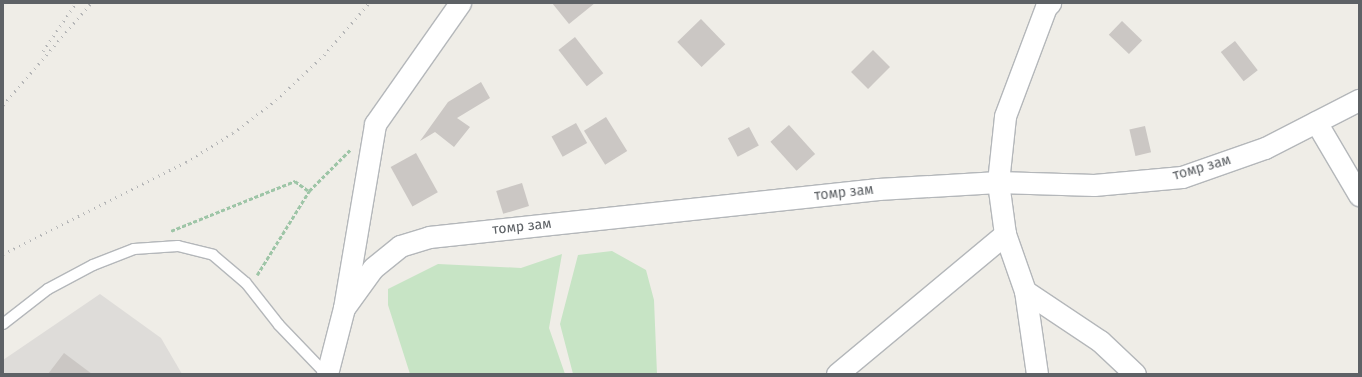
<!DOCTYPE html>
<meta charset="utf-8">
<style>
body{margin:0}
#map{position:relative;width:1362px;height:377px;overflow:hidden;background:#efede7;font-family:"Fira Sans",sans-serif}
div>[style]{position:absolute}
.industrial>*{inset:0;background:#dedcd9}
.green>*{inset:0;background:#c7e4c5}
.building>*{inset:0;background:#cbc7c4;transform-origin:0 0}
.path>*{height:2.5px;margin-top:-1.25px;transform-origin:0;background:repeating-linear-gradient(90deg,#9ec5a7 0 4px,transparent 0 6px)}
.roads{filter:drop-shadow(1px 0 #b4b7ba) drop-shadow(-1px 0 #b4b7ba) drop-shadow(0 1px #b4b7ba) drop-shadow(0 -1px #b4b7ba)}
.lane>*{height:10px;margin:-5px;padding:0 5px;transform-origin:5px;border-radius:5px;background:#fff}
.street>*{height:21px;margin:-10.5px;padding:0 10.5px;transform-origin:10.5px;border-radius:10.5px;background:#fff}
.rail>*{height:3px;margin-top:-1.5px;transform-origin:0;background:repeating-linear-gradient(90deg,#b4b5b6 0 1px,transparent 0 6px)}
span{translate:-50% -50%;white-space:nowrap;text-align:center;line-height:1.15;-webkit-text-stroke:3px #fff;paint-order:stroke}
.street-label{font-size:14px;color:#5e6266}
.frame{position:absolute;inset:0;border:4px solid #5e6266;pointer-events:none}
</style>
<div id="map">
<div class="industrial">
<i style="clip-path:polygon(100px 294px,161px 338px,182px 374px,3px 374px,3px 360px)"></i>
</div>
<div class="green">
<i style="clip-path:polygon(612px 251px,646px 270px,654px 300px,657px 374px,573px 374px,572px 370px,560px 324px,578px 255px)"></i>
<i style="clip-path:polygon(562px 254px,549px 328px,565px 374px,410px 374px,388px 305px,388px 289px,438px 264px,521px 268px)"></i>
</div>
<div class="building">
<i style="clip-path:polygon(552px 3px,595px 3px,569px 24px)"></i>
<i style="left:701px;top:19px;width:35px;height:33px;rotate:46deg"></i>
<i style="left:1122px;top:21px;width:28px;height:19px;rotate:44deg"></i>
<i style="left:575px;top:37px;width:46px;height:21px;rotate:52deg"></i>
<i style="left:1235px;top:41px;width:37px;height:18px;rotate:52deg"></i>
<i style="left:873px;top:50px;width:24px;height:31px;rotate:45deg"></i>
<i style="clip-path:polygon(481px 82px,490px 98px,457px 118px,470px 127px,454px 147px,435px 132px,420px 141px,448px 102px)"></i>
<i style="left:606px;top:117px;width:40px;height:26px;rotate:58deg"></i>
<i style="left:576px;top:123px;width:23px;height:28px;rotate:61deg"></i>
<i style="left:789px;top:125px;width:39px;height:25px;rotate:48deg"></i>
<i style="left:1145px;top:126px;width:27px;height:16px;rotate:77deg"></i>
<i style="left:749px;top:127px;width:21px;height:24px;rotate:62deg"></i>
<i style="left:416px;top:153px;width:45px;height:29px;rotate:61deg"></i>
<i style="left:522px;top:183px;width:24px;height:27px;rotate:73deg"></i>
<i style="clip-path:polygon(64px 353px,92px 374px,48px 374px)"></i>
</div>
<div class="path">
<i style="left:664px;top:3px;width:14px"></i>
<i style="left:171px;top:231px;width:134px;rotate:-22deg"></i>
<i style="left:295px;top:181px;width:17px;rotate:36deg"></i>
<i style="left:257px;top:275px;width:99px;rotate:-58.2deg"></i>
<i style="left:309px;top:191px;width:58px;rotate:-45deg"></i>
</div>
<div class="roads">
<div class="lane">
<i style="left:3px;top:324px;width:57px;rotate:-37.9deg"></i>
<i style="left:48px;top:289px;width:51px;rotate:-28.1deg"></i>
<i style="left:93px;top:265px;width:44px;rotate:-21.3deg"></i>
<i style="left:134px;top:249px;width:44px;rotate:-3.9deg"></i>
<i style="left:178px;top:246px;width:36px;rotate:14deg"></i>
<i style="left:213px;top:255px;width:43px;rotate:40.3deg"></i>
<i style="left:246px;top:283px;width:53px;rotate:51.8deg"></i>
<i style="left:279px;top:325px;width:68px;rotate:46.2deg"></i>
</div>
<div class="street">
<i style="left:1316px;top:122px;width:85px;rotate:59.5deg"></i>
<i style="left:1025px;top:291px;width:90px;rotate:33.7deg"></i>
<i style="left:1100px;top:341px;width:48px;rotate:43.3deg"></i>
<i style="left:344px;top:308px;width:49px;rotate:-54.1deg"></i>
<i style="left:373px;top:268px;width:35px;rotate:-39deg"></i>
<i style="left:400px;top:246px;width:30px;rotate:-17deg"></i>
<i style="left:429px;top:237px;width:452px;rotate:-6.1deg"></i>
<i style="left:878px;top:189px;width:120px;rotate:-3.3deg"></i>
<i style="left:998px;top:182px;width:96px;rotate:1.8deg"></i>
<i style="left:1094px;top:185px;width:88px;rotate:-5.2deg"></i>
<i style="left:1182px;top:177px;width:88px;rotate:-19.3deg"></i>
<i style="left:1265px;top:148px;width:106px;rotate:-27.1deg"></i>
<i style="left:327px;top:374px;width:68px;rotate:-75.6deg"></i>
<i style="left:344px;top:308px;width:187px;rotate:-80.4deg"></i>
<i style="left:375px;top:124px;width:148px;rotate:-54.9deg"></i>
<i style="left:837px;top:374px;width:219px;rotate:-39.8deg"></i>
<i style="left:1037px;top:374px;width:84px;rotate:-98.2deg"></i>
<i style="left:1025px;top:291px;width:60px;rotate:-109.3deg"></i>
<i style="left:1005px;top:234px;width:52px;rotate:-97.7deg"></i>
<i style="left:998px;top:182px;width:66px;rotate:-83.9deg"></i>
<i style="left:1005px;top:116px;width:116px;rotate:-69.4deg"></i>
<i style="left:1046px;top:7px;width:6px;rotate:-45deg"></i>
</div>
</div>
<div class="rail">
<i style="left:43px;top:51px;width:58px;rotate:-55.5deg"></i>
<i style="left:3px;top:105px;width:135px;rotate:-49.2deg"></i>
<i style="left:3px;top:254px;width:205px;rotate:-26.7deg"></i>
<i style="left:186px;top:162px;width:55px;rotate:-31.7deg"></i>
<i style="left:233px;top:133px;width:54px;rotate:-37.5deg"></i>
<i style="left:276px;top:100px;width:66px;rotate:-43.2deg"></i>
<i style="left:324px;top:55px;width:69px;rotate:-49.1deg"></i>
</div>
<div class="street-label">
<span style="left:1202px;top:168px;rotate:-16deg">томр зам</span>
<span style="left:844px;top:193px;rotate:-6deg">томр зам</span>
<span style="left:522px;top:227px;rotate:-6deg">томр зам</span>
</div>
<div class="frame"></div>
</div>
